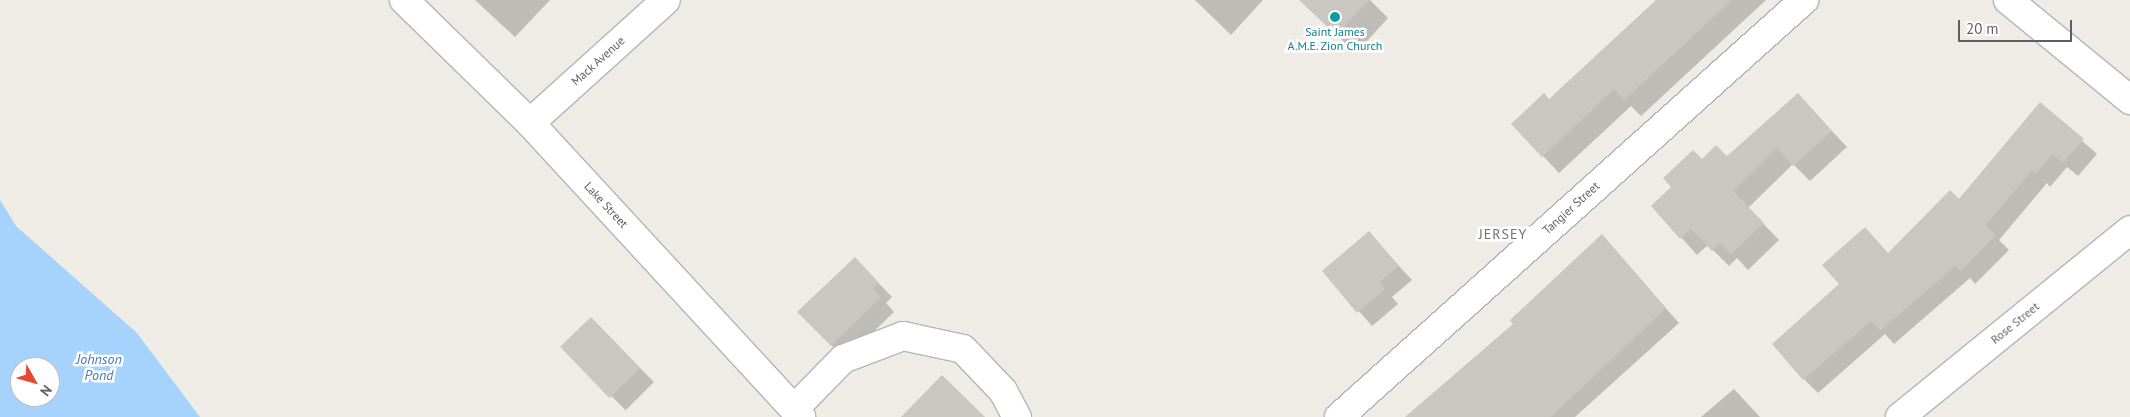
<!DOCTYPE html>
<style>
body{margin:0}
#map{position:relative;width:2130px;height:417px;overflow:hidden;background:#eeece4;font-family:"PT Sans",sans-serif}
div>[style]{position:absolute}
.water>*{inset:0;background:#a5d3fd}
.shadow>*{inset:0;background:#0003;transform-origin:0 0}
.building>*{inset:0;background:#cac6c1;transform-origin:0 0}
.roads{filter:drop-shadow(1px 0 #b4b6bb) drop-shadow(-1px 0 #b4b6bb) drop-shadow(0 1px #b4b6bb) drop-shadow(0 -1px #b4b6bb)}
.minor>*{height:28px;margin:-14px;padding:0 14px;transform-origin:14px;border-radius:14px;background:#fff}
.dots>*{width:14px;height:14px;translate:-50% -50%;box-sizing:border-box;border:2px solid #fff;border-radius:50%}
span{translate:-50% -50%;white-space:nowrap;text-align:center;line-height:1.15;-webkit-text-stroke:5px #fff;paint-order:stroke}
.culture-label{font-size:12px;color:#0d838f}
.street-label{font-size:12px;color:#5c5f64}
.neighbourhood-label{font-size:14px;color:#6d7176;letter-spacing:1px}
.water-label{font-size:14px;color:#4578b8;font-style:italic}
.north{position:absolute;left:10px;top:357px;width:50px;height:50px;box-sizing:border-box;background:#fff;border:1px solid #bebfc1;border-radius:50%;rotate:128deg;font-size:14px;font-weight:700;line-height:20px;text-align:center;color:#5c5f64}
.north::after{content:'';display:block;margin:auto;width:18px;height:22px;background:#e54933;clip-path:polygon(50% 0,100% 100%,50% 72%,0 100%)}
.scale{position:absolute;left:1958px;top:20px;width:114px;height:22px;box-sizing:border-box;border:2px solid #5c5f64;border-top:0;padding-left:6px;font-size:15px;line-height:18px;white-space:nowrap;color:#5c5f64;-webkit-text-stroke:4px #fff;paint-order:stroke}
</style>
<div id="map">
<div class="water">
<i style="clip-path:polygon(evenodd,0 200px,16px 226px,137px 333px,200px 417px,0 417px,0 200px,20px 367px,50px 367px,50px 397px,20px 397px,20px 367px)"></i>
</div>
<div class="shadow">
<i style="clip-path:polygon(475px 0,550px 0,515px 37px)"></i>
<i style="clip-path:polygon(1195px 0,1263px 0,1231px 35px)"></i>
<i style="clip-path:polygon(1300px 0,1370px 0,1388px 18px,1356px 53px)"></i>
<i style="clip-path:polygon(1658px 0,1766px 0,1641px 116px,1631px 106px,1559px 173px,1543px 156px,1549px 100px)"></i>
<i style="clip-path:polygon(1798px 95px,1847px 147px,1810px 181px,1793px 164px,1748px 208px,1779px 240px,1748px 270px,1737px 258px,1729px 266px,1708px 245px,1697px 255px,1653px 206px,1702px 160px,1727px 158px)"></i>
<i style="clip-path:polygon(2040px 104px,2097px 154px,2078px 176px,2067px 167px,2050px 187px,2047px 183px,1999px 240px,2009px 250px,1975px 284px,1970px 278px,1894px 344px,1885px 334px,1818px 393px,1804px 379px,1889px 254px,1959px 201px)"></i>
<i style="clip-path:polygon(1369px 233px,1412px 280px,1392px 297px,1398px 304px,1372px 326px,1324px 271px)"></i>
<i style="clip-path:polygon(1602px 236px,1679px 323px,1575px 417px,1407px 417px,1515px 324px)"></i>
<i style="clip-path:polygon(855px 259px,892px 297px,886px 303px,894px 312px,845px 359px,799px 312px)"></i>
<i style="left:591px;top:319px;width:89px;height:40px;rotate:45deg"></i>
<i style="clip-path:polygon(1734px 389px,1760px 417px,1701px 417px)"></i>
</div>
<div class="building">
<i style="clip-path:polygon(1299px 0,1369px 0,1336px 35px)"></i>
<i style="clip-path:polygon(1656px 0,1732px 0,1624px 100px,1614px 89px,1542px 157px,1511px 124px,1544px 93px,1549px 99px)"></i>
<i style="clip-path:polygon(1798px 93px,1832px 131px,1793px 166px,1777px 148px,1733px 191px,1764px 223px,1731px 254px,1720px 243px,1712px 251px,1691px 229px,1680px 239px,1651px 206px,1671px 187px,1663px 178px,1693px 150px,1702px 159px,1716px 145px,1727px 156px)"></i>
<i style="clip-path:polygon(2040px 102px,2084px 139px,2063px 163px,2052px 154px,2036px 174px,2032px 170px,1986px 225px,1996px 235px,1961px 271px,1955px 266px,1880px 331px,1871px 321px,1803px 380px,1772px 344px,1839px 284px,1822px 265px,1865px 227px,1888px 253px,1950px 190px,1959px 199px)"></i>
<i style="clip-path:polygon(1369px 231px,1399px 266px,1379px 282px,1385px 289px,1357px 313px,1322px 271px)"></i>
<i style="clip-path:polygon(1602px 234px,1666px 308px,1551px 417px,1405px 417px,1513px 324px,1510px 320px)"></i>
<i style="clip-path:polygon(855px 257px,879px 283px,873px 289px,881px 297px,831px 346px,797px 312px)"></i>
<i style="left:591px;top:317px;width:71px;height:43px;rotate:46deg"></i>
<i style="clip-path:polygon(942px 375px,985px 417px,901px 417px)"></i>
</div>
<div class="roads">
<div class="minor">
<i style="left:404px;top:0;width:176px;rotate:44.3deg"></i>
<i style="left:530px;top:123px;width:400px;rotate:47.3deg"></i>
<i style="left:2008px;top:0;width:158px;rotate:39.3deg"></i>
<i style="left:530px;top:123px;width:183px;rotate:-42.1deg"></i>
<i style="left:794px;top:409px;width:70px;rotate:-45.6deg"></i>
<i style="left:843px;top:359px;width:64px;rotate:-21deg"></i>
<i style="left:903px;top:336px;width:61px;rotate:12.2deg"></i>
<i style="left:963px;top:349px;width:58px;rotate:46.4deg"></i>
<i style="left:1003px;top:391px;width:30px;rotate:62deg"></i>
<i style="left:1339px;top:417px;width:625px;rotate:-41.88deg"></i>
<i style="left:1900px;top:417px;width:296px;rotate:-39.1deg"></i>
</div>
</div>
<div class="dots">
<i style="left:1335px;top:17px;background:#0f9aa8"></i>
</div>
<div class="culture-label">
<span style="left:1335px;top:39px">Saint James<br>A.M.E. Zion Church</span>
</div>
<div class="street-label">
<span style="left:598px;top:61px;rotate:-42deg">Mack Avenue</span>
<span style="left:606px;top:205px;rotate:47deg">Lake Street</span>
<span style="left:1571px;top:208px;rotate:-42deg">Tangier Street</span>
<span style="left:2015px;top:323px;rotate:-39deg">Rose Street</span>
</div>
<div class="neighbourhood-label">
<span style="left:1503px;top:234px">JERSEY</span>
</div>
<div class="water-label">
<span style="left:99px;top:367px">Johnson<br>Pond</span>
</div>
<div class="north">N</div>
<div class="scale">20 m</div>
</div>
